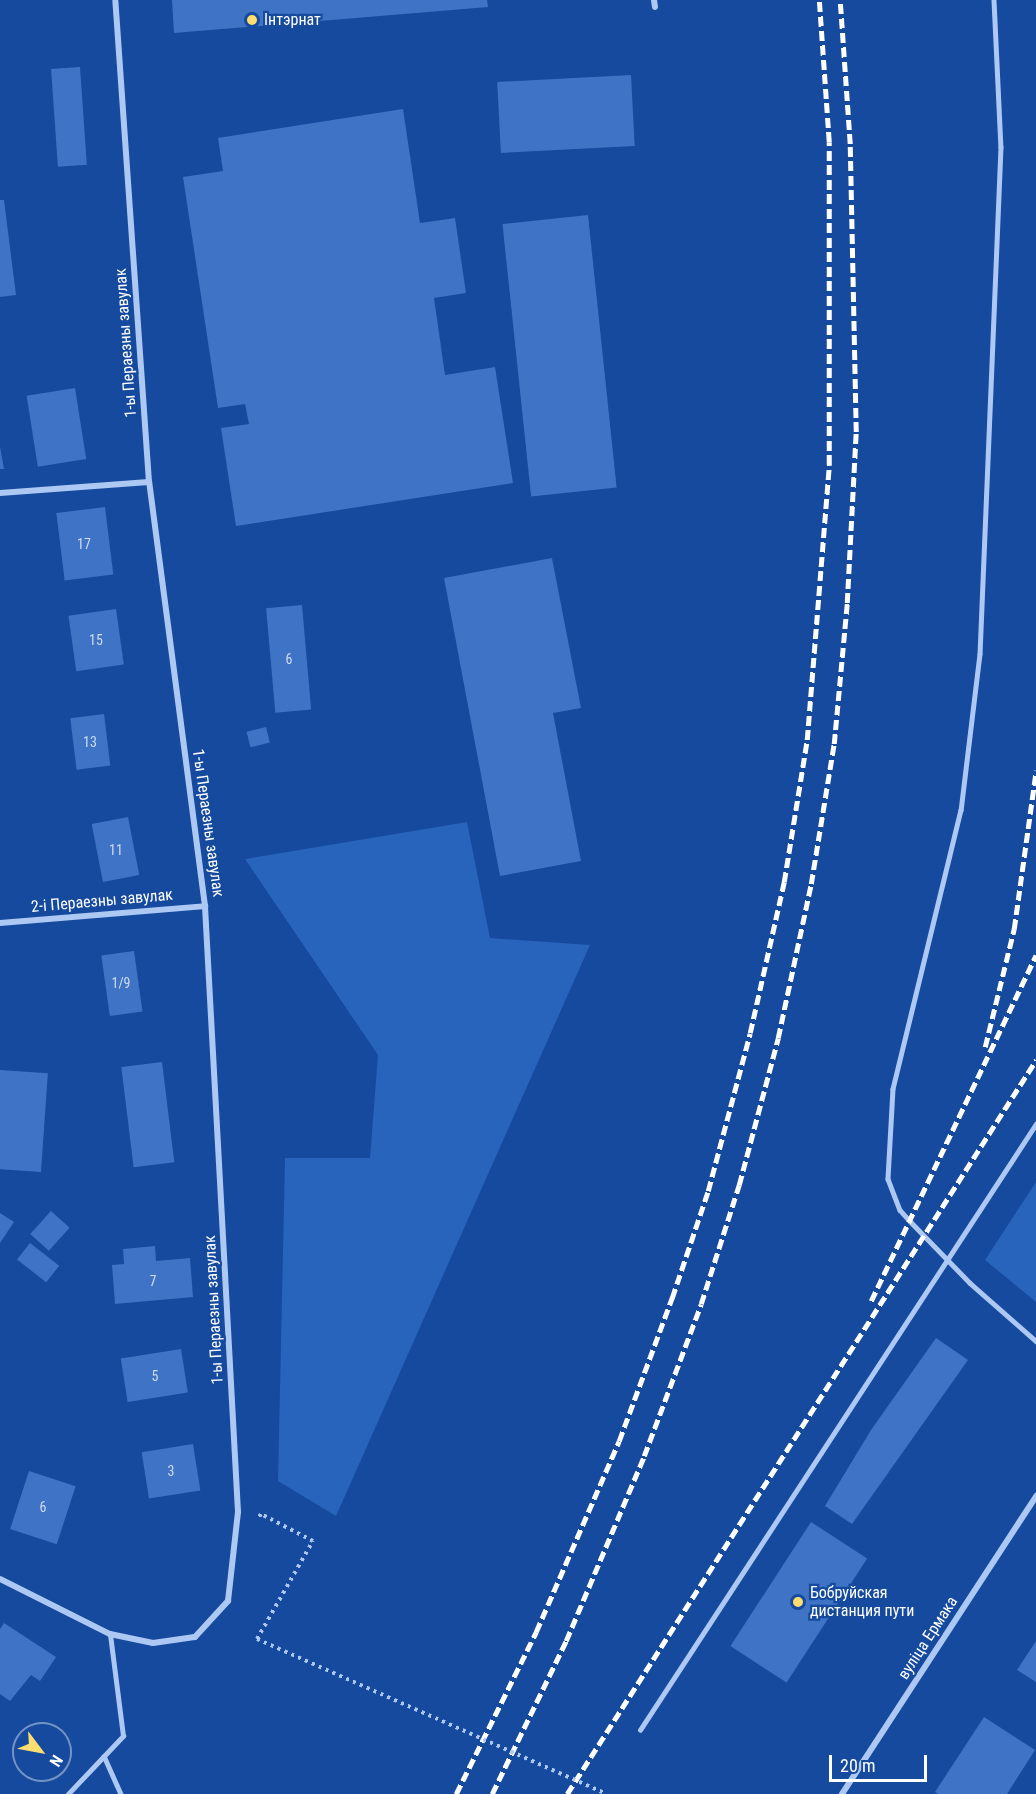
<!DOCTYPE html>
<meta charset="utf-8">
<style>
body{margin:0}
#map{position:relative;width:1036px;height:1794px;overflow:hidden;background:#154a9e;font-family:"Roboto Condensed",sans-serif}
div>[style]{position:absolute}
.green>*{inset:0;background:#2863bc}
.building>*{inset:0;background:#3e73c5;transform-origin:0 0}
.path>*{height:4px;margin-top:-2px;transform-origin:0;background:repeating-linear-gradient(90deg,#adc9f3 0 3px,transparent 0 7.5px)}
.service>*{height:4.5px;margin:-2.25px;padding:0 2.25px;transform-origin:2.25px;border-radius:2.25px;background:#adc9f3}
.minor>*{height:6px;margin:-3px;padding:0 3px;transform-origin:3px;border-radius:3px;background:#adc9f3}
.rail>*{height:4.5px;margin-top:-2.25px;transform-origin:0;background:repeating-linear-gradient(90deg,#fff 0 10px,transparent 0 14.5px)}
.path-bridge>*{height:4px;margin-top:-2px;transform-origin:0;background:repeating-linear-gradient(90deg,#adc9f3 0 3px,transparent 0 7.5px)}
.dots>*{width:16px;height:16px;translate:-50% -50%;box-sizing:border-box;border:3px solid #154a9e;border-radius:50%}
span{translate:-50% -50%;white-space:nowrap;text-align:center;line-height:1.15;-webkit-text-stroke:4.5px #154a9e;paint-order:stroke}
.number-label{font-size:14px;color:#cfdcf0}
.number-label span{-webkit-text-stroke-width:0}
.poi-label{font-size:16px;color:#fff}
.left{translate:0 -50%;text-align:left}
.street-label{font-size:16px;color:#fff}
.north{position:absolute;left:12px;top:1722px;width:60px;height:60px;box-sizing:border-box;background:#154a9e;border:2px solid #7392c5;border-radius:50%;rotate:122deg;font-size:16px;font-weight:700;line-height:24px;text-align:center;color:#fff}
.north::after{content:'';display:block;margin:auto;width:21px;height:27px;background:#ffdd6f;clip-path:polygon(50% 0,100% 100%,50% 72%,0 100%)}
.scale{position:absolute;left:829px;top:1755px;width:98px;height:27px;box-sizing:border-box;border:3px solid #fff;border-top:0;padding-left:8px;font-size:18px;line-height:21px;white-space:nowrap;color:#fff;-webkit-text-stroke:4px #154a9e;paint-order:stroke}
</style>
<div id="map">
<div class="green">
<i style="clip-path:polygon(467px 822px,490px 938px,590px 945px,336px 1516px,278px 1481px,285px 1158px,370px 1158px,378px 1055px,245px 859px)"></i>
<i style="clip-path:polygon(1036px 1182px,1036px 1302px,985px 1260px)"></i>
</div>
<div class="building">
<i style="clip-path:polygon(172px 0,487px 0,488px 7px,174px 33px)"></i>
<i style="left:80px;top:67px;width:98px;height:29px;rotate:86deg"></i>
<i style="left:631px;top:75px;width:71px;height:134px;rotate:87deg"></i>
<i style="clip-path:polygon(403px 109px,420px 223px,455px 218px,466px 293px,434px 298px,445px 375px,495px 367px,513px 483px,236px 526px,221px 428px,249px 424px,245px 404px,218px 408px,183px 177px,223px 171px,218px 138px)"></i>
<i style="clip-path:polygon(0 200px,4px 200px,16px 295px,0 297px)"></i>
<i style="left:588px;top:215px;width:274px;height:86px;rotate:84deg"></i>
<i style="left:75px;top:388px;width:72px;height:49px;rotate:81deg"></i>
<i style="clip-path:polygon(0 447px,4px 469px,0 469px)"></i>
<i style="left:105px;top:507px;width:68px;height:49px;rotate:83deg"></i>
<i style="clip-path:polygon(552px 558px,581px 708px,553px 713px,581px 861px,500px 876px,444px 578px)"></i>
<i style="left:302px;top:605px;width:105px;height:36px;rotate:85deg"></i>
<i style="left:116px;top:609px;width:56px;height:48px;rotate:82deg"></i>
<i style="left:104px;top:714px;width:52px;height:34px;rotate:83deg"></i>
<i style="left:266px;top:727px;width:16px;height:20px;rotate:76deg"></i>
<i style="left:128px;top:817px;width:59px;height:37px;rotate:79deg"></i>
<i style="left:134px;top:951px;width:61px;height:33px;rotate:82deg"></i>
<i style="left:162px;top:1062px;width:101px;height:41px;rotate:83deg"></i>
<i style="left:0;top:1070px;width:48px;height:99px;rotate:4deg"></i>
<i style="left:51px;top:1211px;width:25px;height:31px;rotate:42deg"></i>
<i style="clip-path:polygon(0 1213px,14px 1222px,0 1243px)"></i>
<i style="left:30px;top:1243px;width:37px;height:21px;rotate:38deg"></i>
<i style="clip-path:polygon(155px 1246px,156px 1261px,190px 1258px,193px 1297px,115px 1304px,112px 1265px,124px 1264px,123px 1249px)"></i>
<i style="clip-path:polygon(936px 1338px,968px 1360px,852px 1524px,825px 1506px,871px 1430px)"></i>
<i style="left:181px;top:1349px;width:44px;height:61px;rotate:81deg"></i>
<i style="left:193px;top:1444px;width:47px;height:52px;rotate:81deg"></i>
<i style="left:29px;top:1471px;width:49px;height:61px;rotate:18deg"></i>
<i style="left:811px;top:1522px;width:67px;height:148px;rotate:33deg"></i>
<i style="clip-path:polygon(4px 1623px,56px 1657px,40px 1681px,31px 1675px,10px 1701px,0 1694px,0 1629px)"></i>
<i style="clip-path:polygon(1036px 1641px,1036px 1682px,1017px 1670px)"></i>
<i style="clip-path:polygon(984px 1717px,1035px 1750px,1007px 1794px,938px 1794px,935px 1792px)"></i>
</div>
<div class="path">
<i style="left:257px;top:1639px;width:113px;rotate:-60.3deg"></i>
<i style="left:313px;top:1541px;width:59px;rotate:-152.6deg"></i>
<i style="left:261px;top:1514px;width:4px;rotate:124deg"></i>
</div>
<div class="service">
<i style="left:994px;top:0;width:147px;rotate:87.3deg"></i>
<i style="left:1001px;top:147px;width:507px;rotate:92.37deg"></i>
<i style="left:980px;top:654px;width:157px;rotate:96.9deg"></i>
<i style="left:961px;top:810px;width:287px;rotate:103.7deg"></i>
<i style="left:893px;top:1089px;width:90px;rotate:93.2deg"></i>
<i style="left:888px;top:1179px;width:33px;rotate:69deg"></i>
<i style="left:900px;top:1210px;width:15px;rotate:48deg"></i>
<i style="left:910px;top:1221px;width:86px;rotate:45.9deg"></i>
<i style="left:970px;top:1283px;width:88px;rotate:41.3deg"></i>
<i style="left:640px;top:1730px;width:724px;rotate:-56.84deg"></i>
<i style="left:104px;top:1756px;width:42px;rotate:65.9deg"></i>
<i style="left:68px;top:1794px;width:80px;rotate:-46.5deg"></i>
<i style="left:123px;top:1736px;width:103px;rotate:-97.3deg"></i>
</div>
<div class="minor">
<i style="left:654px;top:0;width:7px;rotate:82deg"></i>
<i style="left:0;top:493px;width:149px;rotate:-4.2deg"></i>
<i style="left:0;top:923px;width:206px;rotate:-4.7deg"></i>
<i style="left:0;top:1579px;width:123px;rotate:26.6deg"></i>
<i style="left:110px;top:1634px;width:44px;rotate:11.8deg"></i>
<i style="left:153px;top:1643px;width:42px;rotate:-8.1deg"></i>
<i style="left:195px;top:1637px;width:49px;rotate:-47.5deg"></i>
<i style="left:228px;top:1601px;width:90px;rotate:-83.6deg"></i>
<i style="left:238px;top:1512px;width:607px;rotate:-93.12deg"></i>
<i style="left:205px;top:906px;width:428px;rotate:-97.5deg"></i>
<i style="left:149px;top:482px;width:482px;rotate:-94deg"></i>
<i style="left:842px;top:1794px;width:356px;rotate:-56.9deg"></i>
</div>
<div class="rail">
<i style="left:985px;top:1047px;width:122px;rotate:-76.2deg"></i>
<i style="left:1014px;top:929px;width:160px;rotate:-82.1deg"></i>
<i style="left:871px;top:1301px;width:383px;rotate:-64.5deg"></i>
<i style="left:456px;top:1794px;width:181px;rotate:-63.7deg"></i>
<i style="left:536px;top:1632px;width:208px;rotate:-66.5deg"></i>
<i style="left:619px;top:1441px;width:153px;rotate:-69.7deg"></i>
<i style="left:672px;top:1298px;width:113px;rotate:-71.4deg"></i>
<i style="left:708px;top:1191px;width:163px;rotate:-75.1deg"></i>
<i style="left:750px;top:1033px;width:155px;rotate:-77.3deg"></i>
<i style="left:784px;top:882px;width:144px;rotate:-80.8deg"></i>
<i style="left:807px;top:740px;width:276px;rotate:-85.4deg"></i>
<i style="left:829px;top:465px;width:323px;rotate:-90deg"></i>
<i style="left:829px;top:142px;width:142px;rotate:-94deg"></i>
<i style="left:492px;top:1794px;width:170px;rotate:-64.2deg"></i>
<i style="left:566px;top:1641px;width:201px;rotate:-67.1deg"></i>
<i style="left:644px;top:1456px;width:162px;rotate:-69.4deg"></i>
<i style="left:701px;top:1304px;width:125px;rotate:-72.3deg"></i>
<i style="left:739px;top:1185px;width:152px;rotate:-75.1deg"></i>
<i style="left:778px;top:1038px;width:157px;rotate:-77.9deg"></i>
<i style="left:811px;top:884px;width:142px;rotate:-80.7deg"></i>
<i style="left:834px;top:744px;width:142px;rotate:-84.7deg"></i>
<i style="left:847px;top:603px;width:171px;rotate:-87deg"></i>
<i style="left:856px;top:432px;width:288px;rotate:-91.2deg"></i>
<i style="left:850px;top:144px;width:144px;rotate:-94deg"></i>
<i style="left:567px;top:1794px;width:871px;rotate:-57.42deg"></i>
</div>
<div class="path-bridge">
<i style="left:257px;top:1639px;width:382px;rotate:23.9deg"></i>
</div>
<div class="dots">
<i style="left:252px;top:20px;background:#ffdd6f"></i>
<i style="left:798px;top:1602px;background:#ffdd6f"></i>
</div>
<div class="number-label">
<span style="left:84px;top:544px">17</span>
<span style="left:96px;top:640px">15</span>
<span style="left:289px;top:659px">6</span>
<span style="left:90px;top:742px">13</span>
<span style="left:116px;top:850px">11</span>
<span style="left:121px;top:983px">1/9</span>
<span style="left:153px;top:1281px">7</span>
<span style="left:155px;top:1376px">5</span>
<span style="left:171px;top:1471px">3</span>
<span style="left:43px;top:1507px">6</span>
</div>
<div class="poi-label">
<span class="left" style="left:264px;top:20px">Інтэрнат</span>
<span class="left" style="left:810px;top:1602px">Бобруйская<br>дистанция пути</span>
</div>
<div class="street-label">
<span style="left:126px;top:343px;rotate:-94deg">1-ы Пераезны завулак</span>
<span style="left:208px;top:823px;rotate:82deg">1-ы Пераезны завулак</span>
<span style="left:102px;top:901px;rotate:-5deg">2-і Пераезны завулак</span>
<span style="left:214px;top:1310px;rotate:-93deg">1-ы Пераезны завулак</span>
<span style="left:928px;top:1638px;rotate:-57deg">вуліца Ермака</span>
</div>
<div class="north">N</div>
<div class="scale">20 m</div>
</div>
